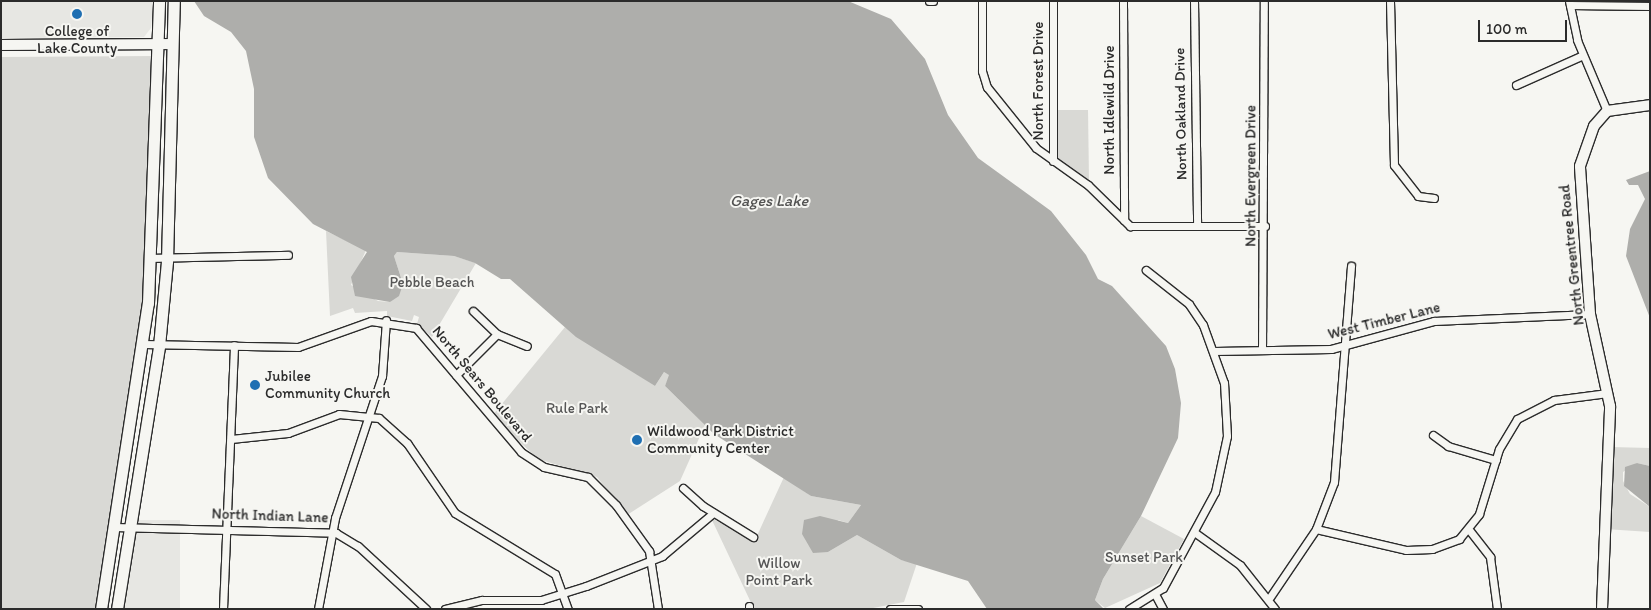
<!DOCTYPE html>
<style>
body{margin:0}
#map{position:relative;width:1651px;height:610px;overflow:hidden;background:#f6f6f2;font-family:Itim,sans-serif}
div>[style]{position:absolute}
.built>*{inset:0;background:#e7e7e3}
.green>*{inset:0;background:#d9d9d5}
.water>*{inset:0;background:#aeaeab}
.roads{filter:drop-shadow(1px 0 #2b2b2b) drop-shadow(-1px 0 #2b2b2b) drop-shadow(0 1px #2b2b2b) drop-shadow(0 -1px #2b2b2b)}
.street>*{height:7px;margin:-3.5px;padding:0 3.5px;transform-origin:3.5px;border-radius:3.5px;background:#f6f6f2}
.secondary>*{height:10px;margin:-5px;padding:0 5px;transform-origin:5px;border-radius:5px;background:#f6f6f2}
.primary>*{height:11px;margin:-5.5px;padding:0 5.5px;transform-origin:5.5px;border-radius:5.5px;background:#f6f6f2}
.dots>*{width:14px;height:14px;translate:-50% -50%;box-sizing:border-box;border:2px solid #f6f6f2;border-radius:50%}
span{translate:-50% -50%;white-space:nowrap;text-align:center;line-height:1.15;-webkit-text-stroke:4px #f6f6f2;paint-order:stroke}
.poi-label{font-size:15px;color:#2b2b2b}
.left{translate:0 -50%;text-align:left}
.street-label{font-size:15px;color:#2b2b2b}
.park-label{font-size:15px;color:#565656}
.water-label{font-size:16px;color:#525251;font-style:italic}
.frame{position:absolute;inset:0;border:2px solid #2b2b2b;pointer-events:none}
.scale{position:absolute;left:1478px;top:20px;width:89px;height:22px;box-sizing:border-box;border:2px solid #2b2b2b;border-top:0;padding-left:6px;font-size:15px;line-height:18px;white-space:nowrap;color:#2b2b2b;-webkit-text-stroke:4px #f6f6f2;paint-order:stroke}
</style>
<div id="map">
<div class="built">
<i style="clip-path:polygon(1px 1px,153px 1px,151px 28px,144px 37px,1px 38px)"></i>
<i style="clip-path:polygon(133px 520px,180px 520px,180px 609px,122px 609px)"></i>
</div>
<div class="green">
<i style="clip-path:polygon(154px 56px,151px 264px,98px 609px,1px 609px,1px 57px)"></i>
<i style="clip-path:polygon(1057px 110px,1088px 110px,1089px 180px,1058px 160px)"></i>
<i style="clip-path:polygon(326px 231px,366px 250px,351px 285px,378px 301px,390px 302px,403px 284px,394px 256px,397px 252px,454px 256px,476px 263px,432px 337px,417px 324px,419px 317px,414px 315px,412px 321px,387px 316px,387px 311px,355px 313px,353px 308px,330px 316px)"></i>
<i style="clip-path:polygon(565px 327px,655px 386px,664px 372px,670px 375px,665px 386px,705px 425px,680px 481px,627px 515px,597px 477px,538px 459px,492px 416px)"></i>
<i style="clip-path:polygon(1611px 447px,1650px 448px,1650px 466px,1637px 463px,1623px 472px,1623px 481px,1630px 494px,1650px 507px,1650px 532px,1605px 529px)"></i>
<i style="clip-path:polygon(784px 477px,811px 496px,861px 505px,848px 523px,838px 520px,828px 552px,857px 535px,901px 560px,917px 563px,904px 602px,868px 609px,754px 609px,711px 518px,755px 540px)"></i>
<i style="clip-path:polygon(1141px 516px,1184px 539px,1160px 583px,1105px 608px,1095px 600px,1103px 579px)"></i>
</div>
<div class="water">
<i style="clip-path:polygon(194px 1px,848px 1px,891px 19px,925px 59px,948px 115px,978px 158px,1051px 211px,1086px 255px,1098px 279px,1112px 286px,1166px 346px,1175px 369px,1181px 403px,1178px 438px,1141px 516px,1103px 579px,1095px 600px,1104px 609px,987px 609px,968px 581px,901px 560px,857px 535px,828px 552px,813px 553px,802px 534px,804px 520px,820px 516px,848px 523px,861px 505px,811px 496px,714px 434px,665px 386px,669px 375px,664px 372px,655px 386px,576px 337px,510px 279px,501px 279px,475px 263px,454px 256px,397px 252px,394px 256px,403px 284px,399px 296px,390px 302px,355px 296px,351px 277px,367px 252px,313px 224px,268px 178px,254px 137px,254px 89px,246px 51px,231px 32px,204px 16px)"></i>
<i style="clip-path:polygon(1650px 171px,1650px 318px,1626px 256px,1630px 229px,1645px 199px,1638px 185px,1629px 185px,1626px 180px)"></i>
<i style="clip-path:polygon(1637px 463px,1650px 466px,1650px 507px,1624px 486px,1625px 467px)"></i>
</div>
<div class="roads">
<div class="street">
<i style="left:929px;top:1px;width:4px"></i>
<i style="left:982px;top:1px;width:70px;rotate:90deg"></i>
<i style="left:982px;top:71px;width:17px;rotate:73deg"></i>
<i style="left:987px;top:87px;width:78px;rotate:51.2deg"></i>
<i style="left:1036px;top:148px;width:64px;rotate:35.4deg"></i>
<i style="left:1088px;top:185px;width:59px;rotate:44.3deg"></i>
<i style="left:1130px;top:226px;width:135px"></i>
<i style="left:1053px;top:1px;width:160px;rotate:90deg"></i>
<i style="left:1123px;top:1px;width:219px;rotate:89.7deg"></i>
<i style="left:1194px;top:1px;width:225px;rotate:89.2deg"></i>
<i style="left:1390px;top:1px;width:164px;rotate:88.6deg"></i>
<i style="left:1394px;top:165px;width:39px;rotate:52deg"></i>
<i style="left:1418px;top:196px;width:16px;rotate:7deg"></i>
<i style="left:1569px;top:1px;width:40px;rotate:78deg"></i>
<i style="left:1577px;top:40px;width:77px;rotate:67.1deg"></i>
<i style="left:1570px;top:5px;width:80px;rotate:0.7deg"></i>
<i style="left:1516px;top:85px;width:73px;rotate:-24.1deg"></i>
<i style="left:152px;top:258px;width:136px;rotate:-1.3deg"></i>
<i style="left:473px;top:311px;width:33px;rotate:44deg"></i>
<i style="left:143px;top:344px;width:155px;rotate:1.1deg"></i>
<i style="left:298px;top:347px;width:77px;rotate:-19.6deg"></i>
<i style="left:371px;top:321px;width:46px;rotate:8.8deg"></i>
<i style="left:416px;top:328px;width:162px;rotate:49.7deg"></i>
<i style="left:521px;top:452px;width:27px;rotate:33deg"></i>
<i style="left:544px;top:467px;width:45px;rotate:12.8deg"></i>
<i style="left:588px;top:477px;width:40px;rotate:45deg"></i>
<i style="left:616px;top:505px;width:57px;rotate:54.3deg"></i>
<i style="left:649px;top:551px;width:59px;rotate:81.2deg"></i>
<i style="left:1262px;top:350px;width:349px;rotate:-89.7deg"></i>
<i style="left:1214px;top:351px;width:117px;rotate:-1deg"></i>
<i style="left:1331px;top:349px;width:107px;rotate:-15.2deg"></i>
<i style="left:1434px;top:321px;width:156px;rotate:-2.6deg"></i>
<i style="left:456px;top:375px;width:58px;rotate:-45deg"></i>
<i style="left:497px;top:334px;width:32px;rotate:22deg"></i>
<i style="left:1433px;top:435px;width:19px;rotate:36deg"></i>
<i style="left:1448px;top:446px;width:50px;rotate:16.3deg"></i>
<i style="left:231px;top:439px;width:57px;rotate:-6deg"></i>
<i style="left:288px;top:433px;width:54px;rotate:-20.4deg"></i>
<i style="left:339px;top:414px;width:40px;rotate:5.7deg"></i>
<i style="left:379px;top:418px;width:38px;rotate:42deg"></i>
<i style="left:407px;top:443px;width:85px;rotate:55.6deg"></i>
<i style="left:455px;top:513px;width:117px;rotate:31.4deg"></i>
<i style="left:555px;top:574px;width:37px;rotate:70deg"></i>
<i style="left:683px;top:488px;width:27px;rotate:42deg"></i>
<i style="left:703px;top:506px;width:59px;rotate:31.8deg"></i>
<i style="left:114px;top:527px;width:222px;rotate:1.5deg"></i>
<i style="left:336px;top:533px;width:26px;rotate:31deg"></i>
<i style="left:358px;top:546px;width:93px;rotate:42.8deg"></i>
<i style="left:1316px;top:529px;width:92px;rotate:13.1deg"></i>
<i style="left:1406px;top:550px;width:26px;rotate:-2deg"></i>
<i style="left:1432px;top:549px;width:29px;rotate:-20deg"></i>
<i style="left:1459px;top:539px;width:32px;rotate:-51deg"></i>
<i style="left:1479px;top:514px;width:68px;rotate:-72.9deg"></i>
<i style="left:1499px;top:449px;width:35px;rotate:-59deg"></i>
<i style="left:1517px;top:419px;width:42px;rotate:-27.2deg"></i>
<i style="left:1554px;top:400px;width:54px;rotate:-7.4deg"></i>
<i style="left:1470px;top:531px;width:33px;rotate:52deg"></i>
<i style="left:1490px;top:557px;width:52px;rotate:82.3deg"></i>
<i style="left:1194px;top:532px;width:57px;rotate:35.7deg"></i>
<i style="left:1240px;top:565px;width:56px;rotate:51.5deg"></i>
<i style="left:1156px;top:596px;width:15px;rotate:62deg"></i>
<i style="left:1270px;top:597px;width:82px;rotate:-55.9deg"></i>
<i style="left:1316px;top:529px;width:50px;rotate:-69deg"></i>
<i style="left:1334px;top:482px;width:217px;rotate:-85.5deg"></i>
<i style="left:749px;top:606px;width:3px;rotate:90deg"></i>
<i style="left:223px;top:609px;width:264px;rotate:-87.6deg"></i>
<i style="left:318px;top:609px;width:93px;rotate:-79.4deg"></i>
<i style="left:335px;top:518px;width:150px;rotate:-71.7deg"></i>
<i style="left:382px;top:376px;width:56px;rotate:-85.9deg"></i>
<i style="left:445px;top:609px;width:38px;rotate:-14deg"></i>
<i style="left:482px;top:600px;width:59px"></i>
<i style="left:541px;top:600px;width:47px;rotate:-17.3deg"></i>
<i style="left:586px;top:586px;width:82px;rotate:-21.5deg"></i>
<i style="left:662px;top:556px;width:67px;rotate:-40.1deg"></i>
<i style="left:890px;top:609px;width:28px"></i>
<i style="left:1129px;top:609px;width:40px;rotate:-32deg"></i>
<i style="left:1163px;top:588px;width:109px;rotate:-61.6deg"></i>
<i style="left:1215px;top:492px;width:57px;rotate:-77.9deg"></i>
<i style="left:1227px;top:436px;width:53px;rotate:-93.2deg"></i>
<i style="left:1224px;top:383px;width:62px;rotate:-109.9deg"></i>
<i style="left:1203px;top:325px;width:25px;rotate:-124deg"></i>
<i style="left:1189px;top:304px;width:55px;rotate:-141.7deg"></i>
</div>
<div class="secondary">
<i style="left:1px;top:45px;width:171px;rotate:-0.3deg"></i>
<i style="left:1602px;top:609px;width:203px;rotate:-87.7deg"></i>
<i style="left:1610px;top:406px;width:94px;rotate:-102.3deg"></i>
<i style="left:1590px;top:314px;width:148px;rotate:-93.9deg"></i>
<i style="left:1580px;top:166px;width:42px;rotate:-70.7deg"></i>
<i style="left:1594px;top:126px;width:20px;rotate:-49deg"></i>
<i style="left:1607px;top:111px;width:43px;rotate:-7.9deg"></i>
</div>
<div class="primary">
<i style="left:101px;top:609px;width:310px;rotate:-81.3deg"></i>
<i style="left:148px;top:303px;width:302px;rotate:-87.9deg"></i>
<i style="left:117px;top:609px;width:266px;rotate:-80.9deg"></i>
<i style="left:159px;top:346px;width:85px;rotate:-84.6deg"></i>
<i style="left:167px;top:261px;width:260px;rotate:-88.5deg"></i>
</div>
</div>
<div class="dots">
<i style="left:77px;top:14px;background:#1f6fb2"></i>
<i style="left:255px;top:385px;background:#1f6fb2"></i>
<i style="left:637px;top:440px;background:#1f6fb2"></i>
</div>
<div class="poi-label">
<span style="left:77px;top:40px">College of<br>Lake County</span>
<span class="left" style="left:265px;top:385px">Jubilee<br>Community Church</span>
<span class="left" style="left:647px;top:440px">Wildwood Park District<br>Community Center</span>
</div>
<div class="street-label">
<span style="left:1039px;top:81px;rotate:-90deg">North Forest Drive</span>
<span style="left:1110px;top:110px;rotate:-90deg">North Idlewild Drive</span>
<span style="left:1181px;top:114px;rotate:-91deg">North Oakland Drive</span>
<span style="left:1251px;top:176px;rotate:-90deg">North Evergreen Drive</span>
<span style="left:1572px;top:255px;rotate:-96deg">North Greentree Road</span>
<span style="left:1384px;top:321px;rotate:-14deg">West Timber Lane</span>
<span style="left:482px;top:384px;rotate:50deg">North Sears Boulevard</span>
<span style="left:270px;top:516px;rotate:2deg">North Indian Lane</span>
</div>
<div class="park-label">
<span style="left:432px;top:283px">Pebble Beach</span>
<span style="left:577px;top:409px">Rule Park</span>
<span style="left:1144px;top:558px">Sunset Park</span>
<span style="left:779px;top:572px">Willow<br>Point Park</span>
</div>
<div class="water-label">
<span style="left:769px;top:201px">Gages Lake</span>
</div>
<div class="frame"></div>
<div class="scale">100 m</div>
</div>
